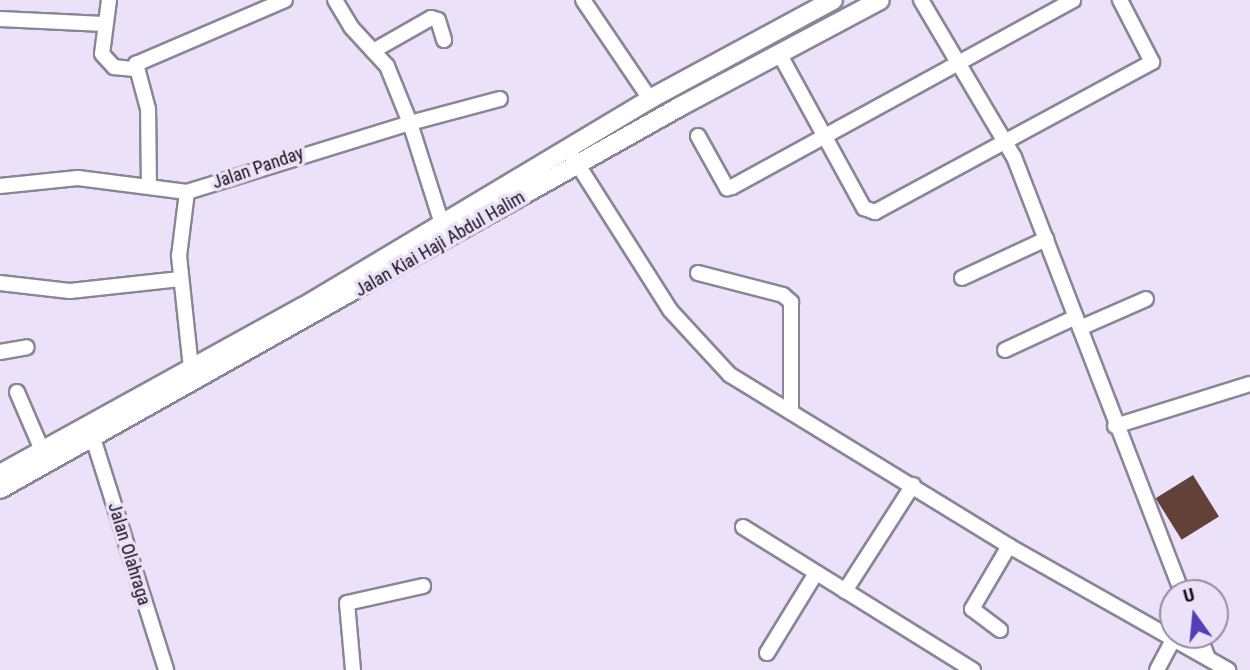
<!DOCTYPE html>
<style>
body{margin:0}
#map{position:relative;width:1250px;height:670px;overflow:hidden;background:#ebe1f8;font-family:"Roboto Condensed",sans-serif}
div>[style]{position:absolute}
.building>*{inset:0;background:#624138;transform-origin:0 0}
.roads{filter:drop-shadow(2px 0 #8d8498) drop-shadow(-2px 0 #8d8498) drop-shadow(0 2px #8d8498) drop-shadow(0 -2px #8d8498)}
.minor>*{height:14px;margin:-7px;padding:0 7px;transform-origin:7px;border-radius:7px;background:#fff}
.major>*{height:18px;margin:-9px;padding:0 9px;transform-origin:9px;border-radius:9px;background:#fff}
span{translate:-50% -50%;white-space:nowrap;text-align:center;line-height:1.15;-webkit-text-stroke:7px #ebe1f8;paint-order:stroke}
.street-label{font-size:18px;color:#151219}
.north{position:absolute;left:1159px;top:579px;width:70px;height:70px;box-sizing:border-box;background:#ebe1f8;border:2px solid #958e9f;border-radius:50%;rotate:345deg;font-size:19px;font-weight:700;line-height:28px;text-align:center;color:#151219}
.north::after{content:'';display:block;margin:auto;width:24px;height:32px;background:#523eb6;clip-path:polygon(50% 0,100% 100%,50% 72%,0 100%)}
</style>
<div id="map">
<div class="building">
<i style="left:1193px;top:475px;width:49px;height:44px;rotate:58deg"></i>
</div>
<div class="roads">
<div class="minor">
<i style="left:109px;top:0;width:54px;rotate:97.4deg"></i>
<i style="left:102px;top:54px;width:18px;rotate:47deg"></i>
<i style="left:114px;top:67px;width:20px;rotate:6deg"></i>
<i style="left:335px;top:0;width:31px;rotate:59deg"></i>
<i style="left:351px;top:27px;width:53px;rotate:47.3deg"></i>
<i style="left:387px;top:66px;width:61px;rotate:68deg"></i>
<i style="left:410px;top:123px;width:93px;rotate:-14.9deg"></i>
<i style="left:583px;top:0;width:120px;rotate:55.9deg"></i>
<i style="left:921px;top:0;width:182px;rotate:59.4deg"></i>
<i style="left:1014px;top:157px;width:467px;rotate:68.9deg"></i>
<i style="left:0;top:19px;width:104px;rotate:2.8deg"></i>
<i style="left:373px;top:51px;width:67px;rotate:-29.6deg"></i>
<i style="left:431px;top:18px;width:7px;rotate:16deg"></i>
<i style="left:438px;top:20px;width:21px;rotate:73deg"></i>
<i style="left:779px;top:53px;width:177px;rotate:61.3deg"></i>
<i style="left:864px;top:208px;width:12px;rotate:20deg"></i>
<i style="left:875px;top:212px;width:315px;rotate:-28.4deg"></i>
<i style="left:1152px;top:62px;width:70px;rotate:-117.3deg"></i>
<i style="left:698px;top:136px;width:60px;rotate:60.9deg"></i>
<i style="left:727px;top:188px;width:5px;rotate:-11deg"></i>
<i style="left:732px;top:187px;width:389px;rotate:-28.7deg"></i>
<i style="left:573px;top:157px;width:181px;rotate:57.6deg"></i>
<i style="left:670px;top:310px;width:88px;rotate:47.3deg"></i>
<i style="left:730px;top:375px;width:327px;rotate:31.5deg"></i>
<i style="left:1009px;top:546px;width:252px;rotate:29.5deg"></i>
<i style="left:0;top:186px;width:78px;rotate:-5.9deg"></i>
<i style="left:78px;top:178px;width:110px;rotate:7.3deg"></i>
<i style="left:187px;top:192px;width:233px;rotate:-17.2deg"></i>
<i style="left:410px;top:123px;width:106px;rotate:72.4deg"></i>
<i style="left:149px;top:187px;width:78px;rotate:-90.7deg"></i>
<i style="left:148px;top:109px;width:47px;rotate:-104.9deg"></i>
<i style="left:136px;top:64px;width:162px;rotate:-23.2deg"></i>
<i style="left:187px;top:192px;width:64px;rotate:97.1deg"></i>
<i style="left:179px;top:256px;width:113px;rotate:83.9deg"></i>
<i style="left:698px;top:273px;width:88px;rotate:14.5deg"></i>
<i style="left:783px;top:295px;width:11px;rotate:41deg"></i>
<i style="left:791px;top:302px;width:110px;rotate:90deg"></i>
<i style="left:962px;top:278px;width:93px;rotate:-24.9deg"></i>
<i style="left:0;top:283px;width:70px;rotate:6.5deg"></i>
<i style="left:70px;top:291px;width:111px;rotate:-6.2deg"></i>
<i style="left:1080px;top:328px;width:72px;rotate:-23.7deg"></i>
<i style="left:1005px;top:350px;width:78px;rotate:-24.9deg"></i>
<i style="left:0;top:352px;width:27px;rotate:-10deg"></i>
<i style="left:17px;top:392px;width:63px;rotate:66.7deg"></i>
<i style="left:1115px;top:426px;width:141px;rotate:-17.3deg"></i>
<i style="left:93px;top:438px;width:243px;rotate:72.5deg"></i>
<i style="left:743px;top:527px;width:271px;rotate:31.9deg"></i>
<i style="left:845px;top:591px;width:126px;rotate:-57.3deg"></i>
<i style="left:1000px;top:630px;width:35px;rotate:-143deg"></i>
<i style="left:972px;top:609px;width:73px;rotate:-59.6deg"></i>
<i style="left:1199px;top:635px;width:25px;rotate:69deg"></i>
<i style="left:767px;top:653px;width:94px;rotate:-58.5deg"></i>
<i style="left:353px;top:670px;width:67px;rotate:-95.1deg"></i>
<i style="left:347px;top:603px;width:78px;rotate:-12.6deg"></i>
<i style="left:1157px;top:670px;width:34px;rotate:-62deg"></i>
</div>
<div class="major">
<i style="left:0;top:474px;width:346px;rotate:-28.9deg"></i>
<i style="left:303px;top:307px;width:405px;rotate:-30.9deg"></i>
<i style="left:650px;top:99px;width:208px;rotate:-28.4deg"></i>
<i style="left:0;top:489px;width:781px;rotate:-29.35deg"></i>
<i style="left:681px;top:106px;width:225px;rotate:-28deg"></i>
</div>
</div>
<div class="street-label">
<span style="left:258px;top:168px;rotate:-19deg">Jalan Panday</span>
<span style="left:440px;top:244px;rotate:-30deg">Jalan Kiai Haji Abdul Halim</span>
<span style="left:129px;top:554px;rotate:73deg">Jalan Olahraga</span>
</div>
<div class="north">U</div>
</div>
